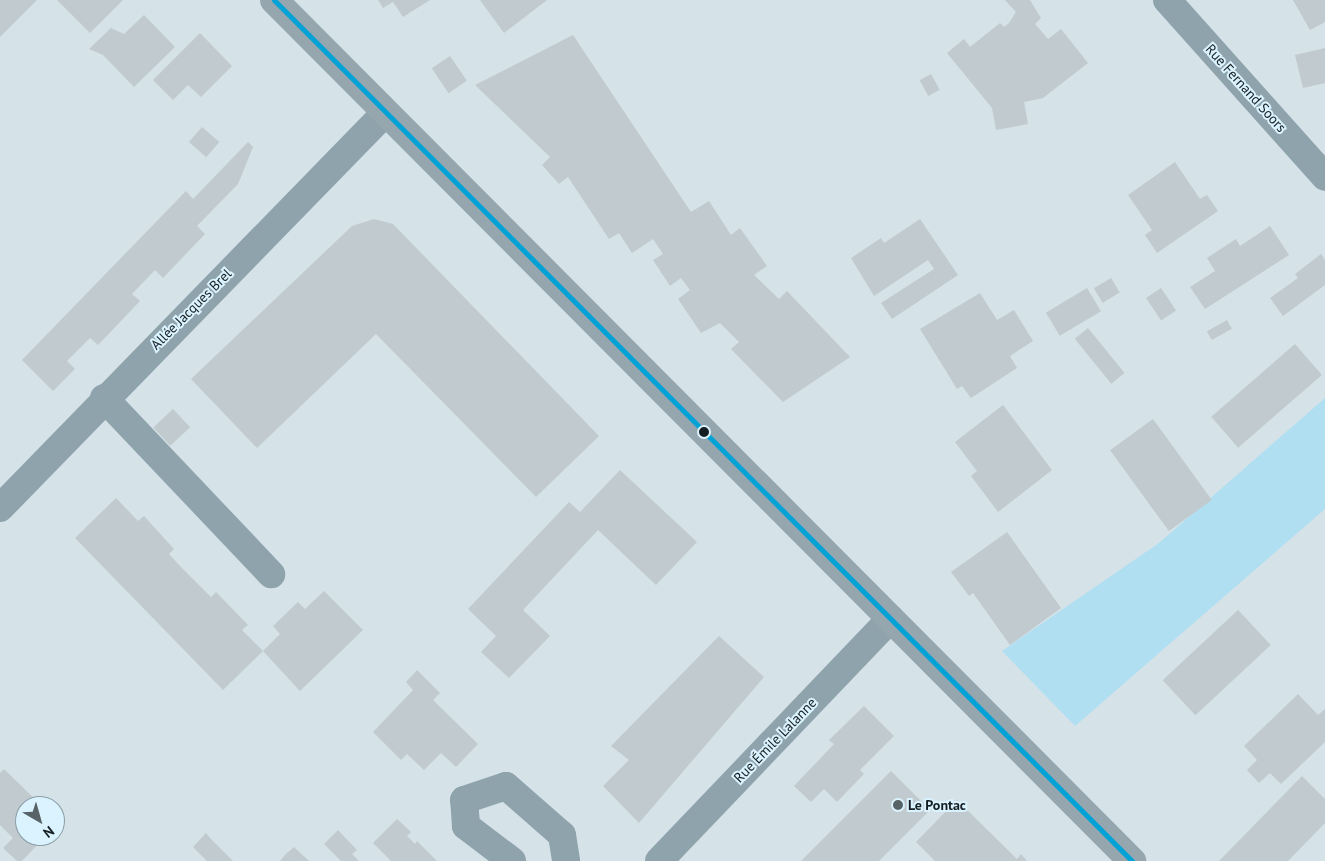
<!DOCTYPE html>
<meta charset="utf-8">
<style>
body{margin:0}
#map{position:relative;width:1325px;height:861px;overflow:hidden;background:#d5e2e8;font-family:"PT Sans",sans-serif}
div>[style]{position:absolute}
.green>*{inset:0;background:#b1dff2}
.building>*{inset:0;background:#c0cacf;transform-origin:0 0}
.minor>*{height:28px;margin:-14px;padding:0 14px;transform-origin:14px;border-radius:14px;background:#8fa3ac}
.major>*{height:28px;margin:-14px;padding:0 14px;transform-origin:14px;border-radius:14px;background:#95a6ae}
.bus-1>*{height:5px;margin:-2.5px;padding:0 2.5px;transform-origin:2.5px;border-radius:2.5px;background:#02a2d7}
.dots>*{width:14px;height:14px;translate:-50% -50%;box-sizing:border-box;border:2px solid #daf3fe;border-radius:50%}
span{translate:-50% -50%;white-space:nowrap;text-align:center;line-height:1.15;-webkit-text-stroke:4px #daf3fe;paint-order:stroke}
.street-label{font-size:14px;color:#151e22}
.poi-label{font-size:14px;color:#151e22;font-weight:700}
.left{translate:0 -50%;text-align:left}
.north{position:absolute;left:15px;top:796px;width:50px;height:50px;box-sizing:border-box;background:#daf3fe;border:1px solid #8b9ea6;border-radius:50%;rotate:142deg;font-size:14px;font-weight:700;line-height:20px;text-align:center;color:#151e22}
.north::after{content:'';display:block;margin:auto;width:18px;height:22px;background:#586367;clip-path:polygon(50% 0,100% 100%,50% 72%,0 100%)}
</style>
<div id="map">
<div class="green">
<i style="clip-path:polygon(1325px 398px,1325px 509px,1075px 726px,1002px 651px,1159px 543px)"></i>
</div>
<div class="building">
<i style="clip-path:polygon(0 0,37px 0,0 37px)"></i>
<i style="clip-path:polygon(57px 0,123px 0,90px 33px)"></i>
<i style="clip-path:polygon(378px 0,430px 0,403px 17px,393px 2px,383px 8px)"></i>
<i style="clip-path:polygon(480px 0,547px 0,504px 33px)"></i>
<i style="clip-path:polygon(1005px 0,1030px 0,1041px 18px,1035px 24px,1048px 39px,1061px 29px,1088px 63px,1043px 98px,1024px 102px,1028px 124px,996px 130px,992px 108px,947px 53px,964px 39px,970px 47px,1000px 23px,1004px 27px,1009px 23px,1016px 12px)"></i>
<i style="clip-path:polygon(1293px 0,1325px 0,1325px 22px,1310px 30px)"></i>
<i style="clip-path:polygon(144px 15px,175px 47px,134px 87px,103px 55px,89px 49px,111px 28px,124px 34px)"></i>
<i style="clip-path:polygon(200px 33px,232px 66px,201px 97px,188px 85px,173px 100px,153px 80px)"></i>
<i style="clip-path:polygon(573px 35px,691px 212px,709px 201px,731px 235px,740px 228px,767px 266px,754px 275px,779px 299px,787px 291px,850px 357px,783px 402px,731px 349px,739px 342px,720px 323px,701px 333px,678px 299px,690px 290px,681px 278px,670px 286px,653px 260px,663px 254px,653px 239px,632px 253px,619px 233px,609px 239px,568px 177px,559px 184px,542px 165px,550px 157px,475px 85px)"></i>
<i style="clip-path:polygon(1325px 48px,1325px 83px,1303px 88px,1295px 55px)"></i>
<i style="left:450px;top:56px;width:30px;height:22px;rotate:56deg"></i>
<i style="left:931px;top:74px;width:18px;height:13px;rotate:61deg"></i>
<i style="left:202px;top:127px;width:23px;height:20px;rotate:41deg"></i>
<i style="clip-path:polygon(248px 142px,253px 147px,238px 184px,197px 226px,205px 234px,163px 278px,155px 270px,132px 294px,140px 301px,98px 345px,90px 338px,67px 361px,75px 369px,53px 391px,22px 360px,186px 191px,193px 199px)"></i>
<i style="clip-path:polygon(1175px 162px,1200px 199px,1207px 195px,1218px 211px,1157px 253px,1145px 235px,1152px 230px,1128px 195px)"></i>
<i style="clip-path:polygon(374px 219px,393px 224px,599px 436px,536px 497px,376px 334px,257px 448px,191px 379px,352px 226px)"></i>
<i style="clip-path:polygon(920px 219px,958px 275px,892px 319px,881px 303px,934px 269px,928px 260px,874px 296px,851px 258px,881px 238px,884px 243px)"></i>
<i style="clip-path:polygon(1270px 226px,1289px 255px,1205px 309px,1190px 287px,1215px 271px,1207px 258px,1236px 239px,1240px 246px)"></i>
<i style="clip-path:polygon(1321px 254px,1325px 260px,1325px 285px,1283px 316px,1270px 298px,1298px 278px,1295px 274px)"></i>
<i style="left:1111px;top:278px;width:17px;height:20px;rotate:59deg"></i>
<i style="left:1087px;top:288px;width:27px;height:48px;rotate:59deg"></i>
<i style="left:1161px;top:288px;width:27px;height:18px;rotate:56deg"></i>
<i style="clip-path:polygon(980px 293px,997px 320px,1014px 310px,1033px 341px,1010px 356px,1017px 368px,971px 398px,962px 386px,957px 389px,920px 329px)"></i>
<i style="left:1227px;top:320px;width:10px;height:23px;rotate:61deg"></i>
<i style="left:1088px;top:328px;width:58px;height:17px;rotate:51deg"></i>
<i style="left:1295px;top:344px;width:41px;height:111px;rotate:49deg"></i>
<i style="clip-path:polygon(1003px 405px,1052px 470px,998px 512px,971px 476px,977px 471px,955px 442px)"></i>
<i style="left:173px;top:409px;width:25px;height:27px;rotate:47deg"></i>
<i style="left:1153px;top:419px;width:100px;height:53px;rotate:54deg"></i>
<i style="clip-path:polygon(620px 470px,697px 542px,656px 585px,598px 530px,523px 610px,550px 636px,509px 678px,481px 652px,496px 636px,468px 609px,569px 502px,580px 512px)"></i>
<i style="clip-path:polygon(116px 498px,138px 521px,144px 516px,174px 549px,169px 554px,179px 565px,211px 597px,216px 592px,248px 625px,242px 630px,263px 651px,223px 690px,75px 538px)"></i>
<i style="clip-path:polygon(1007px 532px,1061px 608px,1010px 645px,973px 593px,969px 596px,951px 572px)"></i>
<i style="clip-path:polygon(324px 591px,363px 630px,300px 691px,263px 651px,280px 634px,273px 626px,298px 602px,305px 609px)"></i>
<i style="left:1238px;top:610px;width:48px;height:103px;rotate:47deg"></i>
<i style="clip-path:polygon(719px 636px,764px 677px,639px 823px,603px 786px,629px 760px,611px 746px)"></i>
<i style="clip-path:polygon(417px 670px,440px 693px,433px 700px,478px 744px,456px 767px,441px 753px,424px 770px,407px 754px,401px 760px,373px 732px,413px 690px,406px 682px)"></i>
<i style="clip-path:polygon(1298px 694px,1318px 715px,1325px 709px,1325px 742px,1281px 784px,1270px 773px,1259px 783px,1247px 770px,1257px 760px,1244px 746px)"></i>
<i style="clip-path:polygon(864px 706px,894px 736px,860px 770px,864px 774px,837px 802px,824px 789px,811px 802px,794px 786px,834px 744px,829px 740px)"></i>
<i style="clip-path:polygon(4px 769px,42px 806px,25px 806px,25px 836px,46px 836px,22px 861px,17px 861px,3px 848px,13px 838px,0 825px,0 773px)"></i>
<i style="clip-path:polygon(891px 771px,930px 810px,879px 861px,801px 861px)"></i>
<i style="clip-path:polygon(1302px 776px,1325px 799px,1325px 823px,1288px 861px,1219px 861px)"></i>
<i style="clip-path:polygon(957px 800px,1017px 859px,1021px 854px,1027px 861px,935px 861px,916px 842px)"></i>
<i style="clip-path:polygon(397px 819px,411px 832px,407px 836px,415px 844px,417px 841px,437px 861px,391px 861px,373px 843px)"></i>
<i style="clip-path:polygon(338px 830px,357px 850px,352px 854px,359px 861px,341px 861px,324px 844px)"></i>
<i style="clip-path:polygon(206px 833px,211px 839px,233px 861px,207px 861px,193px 847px)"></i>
<i style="clip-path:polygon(294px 847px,309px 861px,280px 861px,286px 854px)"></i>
</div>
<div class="minor">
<i style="left:1167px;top:0;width:237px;rotate:48.2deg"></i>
<i style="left:104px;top:398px;width:243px;rotate:46.5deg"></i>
<i style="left:0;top:508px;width:552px;rotate:-45.73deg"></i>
<i style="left:512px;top:861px;width:58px;rotate:-142.7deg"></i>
<i style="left:466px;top:826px;width:26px;rotate:-94deg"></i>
<i style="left:464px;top:800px;width:44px;rotate:-18.4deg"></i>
<i style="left:506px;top:786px;width:74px;rotate:41.2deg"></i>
<i style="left:562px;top:835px;width:26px;rotate:81deg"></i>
<i style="left:659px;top:861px;width:335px;rotate:-46.3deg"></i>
</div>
<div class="major">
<i style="left:274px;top:0;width:1216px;rotate:45.1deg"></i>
</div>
<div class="bus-1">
<i style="left:274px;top:0;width:1216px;rotate:45.1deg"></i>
</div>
<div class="dots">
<i style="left:704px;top:432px;background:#151e22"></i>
<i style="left:898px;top:805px;background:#586367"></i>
</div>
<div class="street-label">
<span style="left:1246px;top:88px;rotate:48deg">Rue Fernand Soors</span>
<span style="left:191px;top:309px;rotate:-45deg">Allée Jacques Brel</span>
<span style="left:775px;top:740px;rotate:-46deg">Rue Émile Lalanne</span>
</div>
<div class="poi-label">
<span class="left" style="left:908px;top:805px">Le Pontac</span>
</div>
<div class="north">N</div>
</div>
